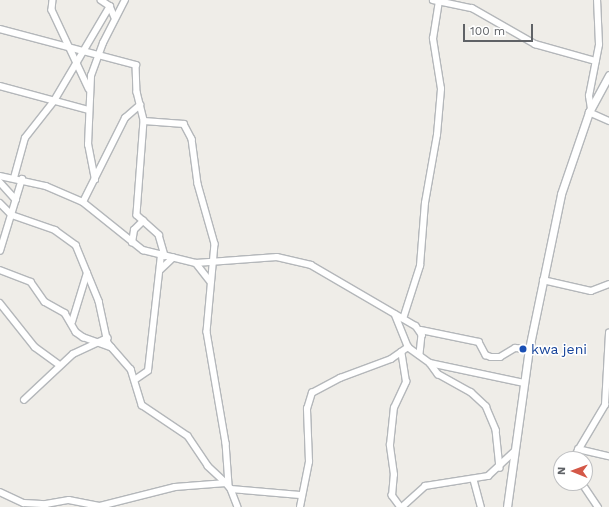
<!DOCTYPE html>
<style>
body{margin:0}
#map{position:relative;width:609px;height:507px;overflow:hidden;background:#efede8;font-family:"Work Sans",sans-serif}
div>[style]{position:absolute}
.roads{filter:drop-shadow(1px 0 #b4b7ba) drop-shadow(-1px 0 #b4b7ba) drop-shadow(0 1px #b4b7ba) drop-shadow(0 -1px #b4b7ba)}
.street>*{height:5.5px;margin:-2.75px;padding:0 2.75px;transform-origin:2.75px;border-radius:2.75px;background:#fff}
.secondary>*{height:7px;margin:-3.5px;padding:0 3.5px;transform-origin:3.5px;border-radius:3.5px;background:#fff}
.dots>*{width:11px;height:11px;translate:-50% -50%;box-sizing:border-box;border:2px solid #fff;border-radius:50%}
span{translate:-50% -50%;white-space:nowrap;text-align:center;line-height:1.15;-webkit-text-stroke:3px #fff;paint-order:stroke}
.transit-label{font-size:14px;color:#164399}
.left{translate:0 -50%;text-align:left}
.north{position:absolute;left:553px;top:451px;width:40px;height:40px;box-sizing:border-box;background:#fff;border:1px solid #bfc0c2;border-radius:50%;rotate:271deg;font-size:11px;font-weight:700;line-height:16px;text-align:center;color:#5f6266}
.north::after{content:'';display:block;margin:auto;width:14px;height:18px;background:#d45848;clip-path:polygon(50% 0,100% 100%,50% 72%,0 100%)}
.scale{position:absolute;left:463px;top:24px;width:70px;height:18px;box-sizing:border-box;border:2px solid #5f6266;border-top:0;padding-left:5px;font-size:12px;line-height:14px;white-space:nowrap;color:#5f6266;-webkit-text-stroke:3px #fff;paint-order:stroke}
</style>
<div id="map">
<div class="roads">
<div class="street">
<i style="left:53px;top:0;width:10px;rotate:96deg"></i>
<i style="left:52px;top:10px;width:87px;rotate:64.9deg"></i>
<i style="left:101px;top:0;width:11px;rotate:34deg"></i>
<i style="left:110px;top:6px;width:13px;rotate:67deg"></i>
<i style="left:433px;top:0;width:40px;rotate:12deg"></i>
<i style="left:472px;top:8px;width:73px;rotate:29.7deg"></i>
<i style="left:535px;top:44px;width:63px;rotate:15.6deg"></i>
<i style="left:0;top:29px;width:141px;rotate:14.8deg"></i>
<i style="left:136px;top:65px;width:27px;rotate:88deg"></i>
<i style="left:137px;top:92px;width:30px;rotate:76deg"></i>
<i style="left:144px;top:121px;width:94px;rotate:94.3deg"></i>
<i style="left:137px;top:215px;width:30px;rotate:42deg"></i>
<i style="left:159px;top:235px;width:22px;rotate:74deg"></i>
<i style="left:0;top:86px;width:92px;rotate:15.1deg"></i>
<i style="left:591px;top:109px;width:13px;rotate:-99deg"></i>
<i style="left:589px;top:96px;width:52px;rotate:-78.9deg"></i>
<i style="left:599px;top:45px;width:45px;rotate:-92.5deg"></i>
<i style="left:589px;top:112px;width:22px;rotate:24deg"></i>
<i style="left:144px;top:121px;width:40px;rotate:4.3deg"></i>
<i style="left:184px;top:124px;width:17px;rotate:62deg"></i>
<i style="left:192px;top:139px;width:45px;rotate:82.4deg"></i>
<i style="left:198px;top:184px;width:62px;rotate:74.2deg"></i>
<i style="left:215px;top:244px;width:88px;rotate:95.2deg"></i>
<i style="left:207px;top:332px;width:113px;rotate:80.3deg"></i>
<i style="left:226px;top:443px;width:42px;rotate:85.9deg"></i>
<i style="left:0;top:176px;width:47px;rotate:12.3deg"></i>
<i style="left:46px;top:186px;width:40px;rotate:23.4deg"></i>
<i style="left:83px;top:202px;width:77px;rotate:38.7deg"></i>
<i style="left:143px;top:250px;width:55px;rotate:13.8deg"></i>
<i style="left:196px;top:263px;width:81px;rotate:-4.2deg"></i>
<i style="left:277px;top:257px;width:35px;rotate:13deg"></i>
<i style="left:311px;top:265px;width:121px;rotate:30.2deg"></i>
<i style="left:416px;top:326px;width:11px;rotate:56deg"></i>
<i style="left:422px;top:335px;width:20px;rotate:96deg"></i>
<i style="left:14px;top:178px;width:41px;rotate:-74.6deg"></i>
<i style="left:25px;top:138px;width:47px;rotate:-51.9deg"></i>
<i style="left:54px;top:101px;width:110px;rotate:-59.5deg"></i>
<i style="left:95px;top:180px;width:36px;rotate:-101deg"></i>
<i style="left:88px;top:145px;width:69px;rotate:-87.5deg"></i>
<i style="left:91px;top:76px;width:35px;rotate:-70deg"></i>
<i style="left:103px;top:43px;width:48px;rotate:-62.9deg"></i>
<i style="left:0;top:182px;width:24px;rotate:48deg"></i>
<i style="left:83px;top:202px;width:94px;rotate:-63.4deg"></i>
<i style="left:125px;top:118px;width:20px;rotate:-41deg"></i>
<i style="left:0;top:203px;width:17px;rotate:45deg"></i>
<i style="left:12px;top:215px;width:46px;rotate:19.2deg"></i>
<i style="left:55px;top:230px;width:26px;rotate:36deg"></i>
<i style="left:76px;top:245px;width:61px;rotate:67.7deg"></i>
<i style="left:99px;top:301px;width:43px;rotate:77.9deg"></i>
<i style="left:108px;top:343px;width:35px;rotate:49deg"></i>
<i style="left:131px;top:369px;width:38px;rotate:73deg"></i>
<i style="left:142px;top:405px;width:55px;rotate:34deg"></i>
<i style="left:188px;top:436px;width:36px;rotate:56deg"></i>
<i style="left:208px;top:466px;width:25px;rotate:43deg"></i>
<i style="left:132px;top:243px;width:13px;rotate:-81deg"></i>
<i style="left:134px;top:230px;width:13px;rotate:-45deg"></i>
<i style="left:0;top:251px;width:75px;rotate:-73deg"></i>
<i style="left:196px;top:263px;width:23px;rotate:52deg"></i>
<i style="left:0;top:270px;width:33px;rotate:21deg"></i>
<i style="left:31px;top:282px;width:24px;rotate:55deg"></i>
<i style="left:45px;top:302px;width:23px;rotate:29deg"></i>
<i style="left:65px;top:313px;width:22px;rotate:60deg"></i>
<i style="left:76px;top:332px;width:9px;rotate:36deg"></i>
<i style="left:83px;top:337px;width:30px;rotate:20deg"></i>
<i style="left:160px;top:270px;width:18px;rotate:-43deg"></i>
<i style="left:543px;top:280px;width:49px;rotate:12.9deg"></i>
<i style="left:591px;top:291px;width:19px;rotate:-21deg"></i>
<i style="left:0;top:303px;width:56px;rotate:51.5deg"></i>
<i style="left:35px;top:347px;width:31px;rotate:36deg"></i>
<i style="left:395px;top:314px;width:35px;rotate:68deg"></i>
<i style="left:408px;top:347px;width:27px;rotate:36deg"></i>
<i style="left:430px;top:363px;width:96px;rotate:12deg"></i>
<i style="left:403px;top:319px;width:56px;rotate:-72.2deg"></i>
<i style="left:420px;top:266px;width:63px;rotate:-85.5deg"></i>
<i style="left:425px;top:203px;width:69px;rotate:-80deg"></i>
<i style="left:437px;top:135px;width:46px;rotate:-85deg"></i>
<i style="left:441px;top:89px;width:51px;rotate:-99.1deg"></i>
<i style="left:433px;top:39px;width:39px;rotate:-81deg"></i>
<i style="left:72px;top:322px;width:51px;rotate:-73deg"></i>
<i style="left:421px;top:330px;width:59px;rotate:11.7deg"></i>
<i style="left:479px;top:342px;width:15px;rotate:62deg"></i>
<i style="left:486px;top:355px;width:5px;rotate:22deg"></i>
<i style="left:491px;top:357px;width:9px"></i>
<i style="left:500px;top:357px;width:17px;rotate:-31deg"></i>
<i style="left:515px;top:348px;width:14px;rotate:4deg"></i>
<i style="left:430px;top:363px;width:14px;rotate:54deg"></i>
<i style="left:438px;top:374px;width:38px;rotate:29deg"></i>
<i style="left:471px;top:392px;width:21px;rotate:43deg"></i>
<i style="left:486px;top:406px;width:26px;rotate:67deg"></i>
<i style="left:496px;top:430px;width:38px;rotate:84deg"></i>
<i style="left:136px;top:379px;width:14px;rotate:-34deg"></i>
<i style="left:148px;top:371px;width:117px;rotate:-83.6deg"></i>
<i style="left:24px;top:400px;width:67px;rotate:-43.2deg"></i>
<i style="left:73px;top:354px;width:38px;rotate:-25deg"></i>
<i style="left:578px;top:449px;width:32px;rotate:13deg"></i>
<i style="left:573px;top:459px;width:63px;rotate:-59.3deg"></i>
<i style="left:605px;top:405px;width:72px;rotate:-86.8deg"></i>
<i style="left:474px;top:480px;width:28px;rotate:75deg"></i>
<i style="left:582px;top:483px;width:29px;rotate:56deg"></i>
<i style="left:231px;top:489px;width:69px;rotate:5deg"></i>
<i style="left:0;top:492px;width:26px;rotate:25deg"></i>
<i style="left:24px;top:503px;width:22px;rotate:3deg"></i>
<i style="left:46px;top:504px;width:23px;rotate:-10deg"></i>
<i style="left:69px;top:500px;width:32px;rotate:11deg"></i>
<i style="left:100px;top:506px;width:77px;rotate:-14.2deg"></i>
<i style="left:175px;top:487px;width:51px;rotate:-4.5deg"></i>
<i style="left:226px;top:483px;width:8px;rotate:50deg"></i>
<i style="left:231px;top:489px;width:19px;rotate:69deg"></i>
<i style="left:300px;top:507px;width:46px;rotate:-78.7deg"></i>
<i style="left:309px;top:462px;width:53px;rotate:-92.2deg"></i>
<i style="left:307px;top:409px;width:17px;rotate:-73deg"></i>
<i style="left:312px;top:393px;width:32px;rotate:-28deg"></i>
<i style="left:340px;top:378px;width:54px;rotate:-20.4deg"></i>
<i style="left:391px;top:359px;width:21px;rotate:-35deg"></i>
<i style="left:400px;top:507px;width:14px;rotate:-126deg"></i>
<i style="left:392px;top:496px;width:21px;rotate:-85deg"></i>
<i style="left:394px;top:475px;width:30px;rotate:-98deg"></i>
<i style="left:390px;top:445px;width:37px;rotate:-84deg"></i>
<i style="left:394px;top:408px;width:29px;rotate:-65deg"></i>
<i style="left:406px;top:382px;width:30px;rotate:-99deg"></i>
<i style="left:402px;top:507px;width:31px;rotate:-42deg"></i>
<i style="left:425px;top:486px;width:64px;rotate:-9deg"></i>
<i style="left:488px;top:476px;width:35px;rotate:-43deg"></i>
</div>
<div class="secondary">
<i style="left:507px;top:507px;width:160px;rotate:-82.1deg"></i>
<i style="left:529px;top:349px;width:158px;rotate:-78.3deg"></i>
<i style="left:561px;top:194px;width:87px;rotate:-71.1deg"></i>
<i style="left:589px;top:112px;width:42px;rotate:-61.6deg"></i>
</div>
</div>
<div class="dots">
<i style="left:523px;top:349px;background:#1a4fb4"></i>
</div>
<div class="transit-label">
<span class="left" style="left:531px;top:349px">kwa jeni</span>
</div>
<div class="north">N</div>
<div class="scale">100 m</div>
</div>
